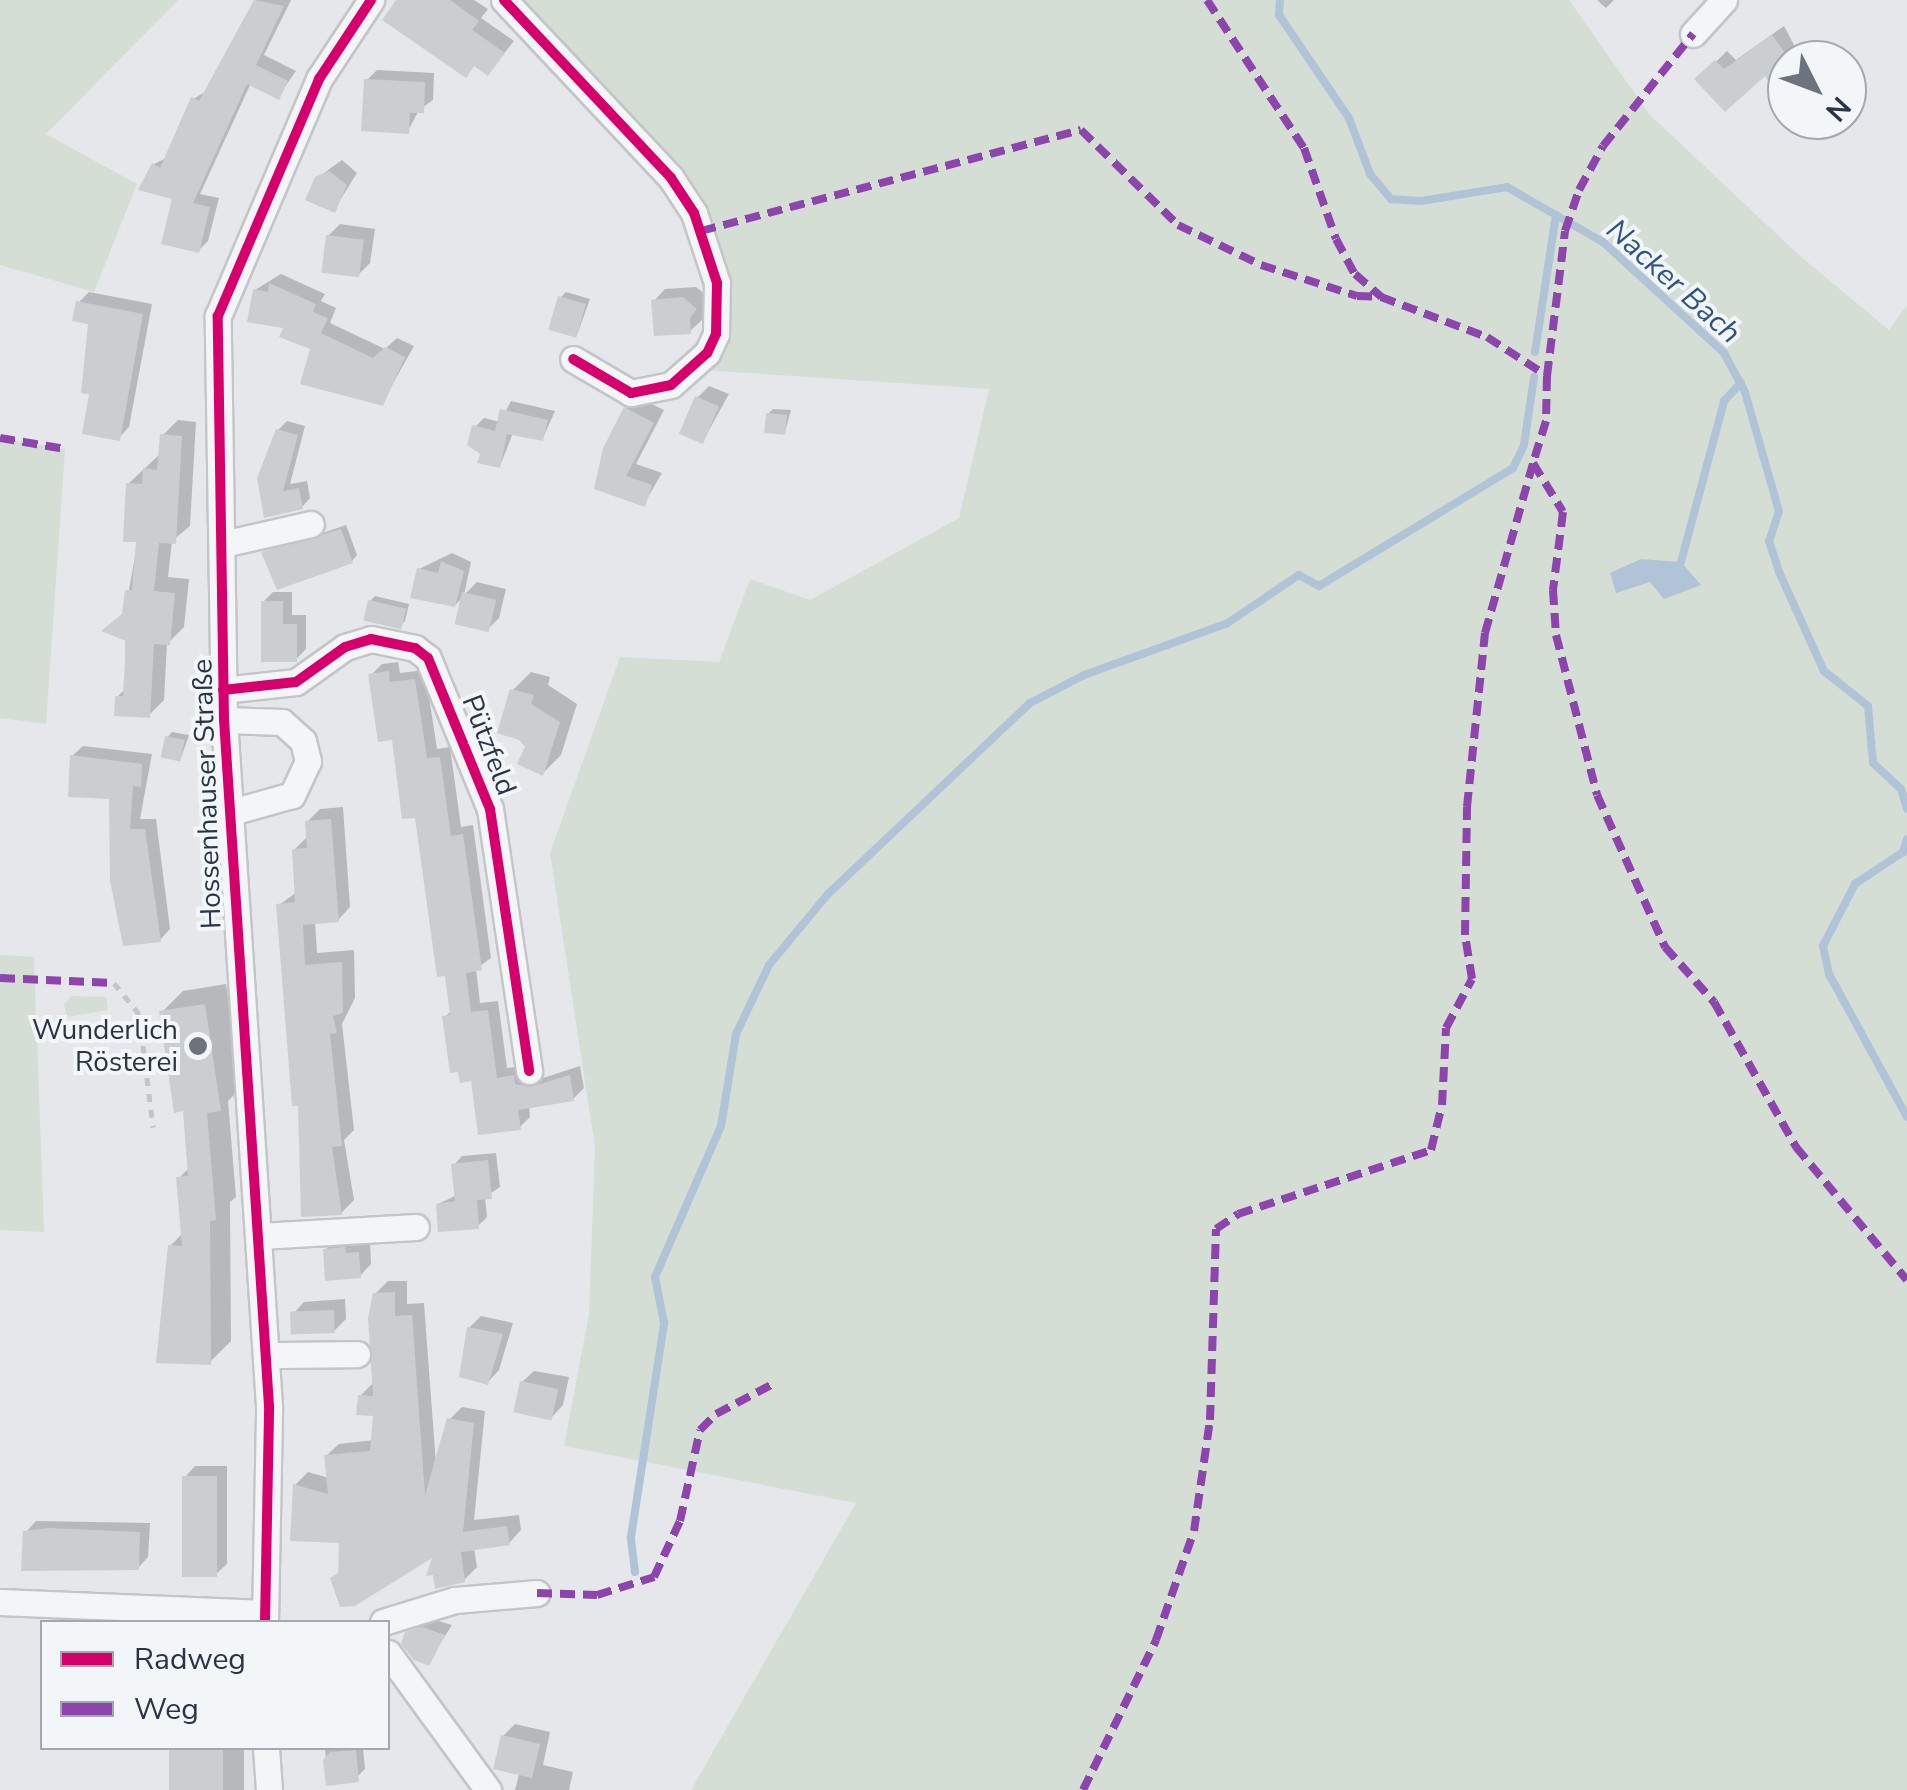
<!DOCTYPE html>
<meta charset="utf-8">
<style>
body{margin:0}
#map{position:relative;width:1907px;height:1790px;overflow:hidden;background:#e5e7ea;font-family:"Nunito Sans",sans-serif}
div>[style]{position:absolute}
.green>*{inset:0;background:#d5ded5}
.water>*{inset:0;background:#b1c4d7}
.shadow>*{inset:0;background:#0003;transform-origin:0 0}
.stream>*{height:8px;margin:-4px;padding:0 4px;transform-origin:4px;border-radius:4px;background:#b1c4d7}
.building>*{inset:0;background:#cbced1;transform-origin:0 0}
.path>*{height:5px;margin-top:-2.5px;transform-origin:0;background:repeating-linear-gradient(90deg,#c3c5ca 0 8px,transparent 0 16px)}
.roads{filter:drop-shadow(2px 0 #c3c5c8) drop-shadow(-2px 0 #c3c5c8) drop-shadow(0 2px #c3c5c8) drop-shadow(0 -2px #c3c5c8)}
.minor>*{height:25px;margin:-12.5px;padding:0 12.5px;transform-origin:12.5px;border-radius:12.5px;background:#f4f5f7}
.quiet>*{height:8px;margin-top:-4px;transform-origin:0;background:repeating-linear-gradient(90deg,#8e44ad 0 15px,transparent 0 23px)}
.cycleway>*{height:10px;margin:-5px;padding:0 5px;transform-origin:5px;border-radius:5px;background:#d6006c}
.dots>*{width:28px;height:28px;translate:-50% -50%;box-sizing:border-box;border:5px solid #f3f6f9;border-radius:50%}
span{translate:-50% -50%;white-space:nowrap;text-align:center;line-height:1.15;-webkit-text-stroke:8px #f3f6f9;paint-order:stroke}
.street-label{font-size:28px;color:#293446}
.poi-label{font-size:28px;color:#293446}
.right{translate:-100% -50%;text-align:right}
.water-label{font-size:30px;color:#2e547f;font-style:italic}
.legend{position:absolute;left:40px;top:1620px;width:350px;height:130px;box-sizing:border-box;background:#f3f6f9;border:2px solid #a2a8b1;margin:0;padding:12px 18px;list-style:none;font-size:30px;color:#293446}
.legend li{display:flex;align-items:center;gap:20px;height:50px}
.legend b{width:50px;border:2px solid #a2a8b1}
.north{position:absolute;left:1767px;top:40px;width:100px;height:100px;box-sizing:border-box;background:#f3f6f9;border:2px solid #a2a8b1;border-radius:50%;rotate:132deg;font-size:28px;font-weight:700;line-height:40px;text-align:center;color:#293446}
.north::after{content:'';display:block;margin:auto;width:35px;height:45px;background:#6b737f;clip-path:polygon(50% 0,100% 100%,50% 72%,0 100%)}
</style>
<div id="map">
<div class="green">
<i style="clip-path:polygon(0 0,178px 0,46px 134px,137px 184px,94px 292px,0 265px)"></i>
<i style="clip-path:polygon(523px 0,1569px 0,1650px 115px,1800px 256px,1889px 330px,1907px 305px,1907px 1790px,691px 1790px,856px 1503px,564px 1446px,589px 1314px,595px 1147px,550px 853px,620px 657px,719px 662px,750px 579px,810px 600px,959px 518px,989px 389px,702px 370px,727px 323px,681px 175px)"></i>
<i style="clip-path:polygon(0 438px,65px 449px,46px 724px,0 718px)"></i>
<i style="clip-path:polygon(0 955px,34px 957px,44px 1232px,0 1230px)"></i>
<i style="clip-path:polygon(71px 996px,106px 997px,108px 1010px,67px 1017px,64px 1005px)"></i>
</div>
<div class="water">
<i style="clip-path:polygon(1641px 559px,1681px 562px,1701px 585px,1664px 599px,1650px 582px,1616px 593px,1610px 573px)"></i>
</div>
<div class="shadow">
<i style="clip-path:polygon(256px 0,291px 0,264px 55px,296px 71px,278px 97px,251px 83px,200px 194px,219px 198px,208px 241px,198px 251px,154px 164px,168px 157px,193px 99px,207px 91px)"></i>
<i style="clip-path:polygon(399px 0,474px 0,488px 9px,481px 18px,514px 41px,488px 73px)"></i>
<i style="clip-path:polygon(1597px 0,1614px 0,1606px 8px)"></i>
<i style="clip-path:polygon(1784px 26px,1802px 60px,1765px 72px,1698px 79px,1727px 51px,1736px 60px)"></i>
<i style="clip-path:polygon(377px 70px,434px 73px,433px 100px,419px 110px,408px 131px,367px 80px)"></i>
<i style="clip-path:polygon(342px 160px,357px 173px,334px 210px,317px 178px)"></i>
<i style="clip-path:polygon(340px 224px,375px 229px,370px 263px,358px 275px,328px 236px)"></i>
<i style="clip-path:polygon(281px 274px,325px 294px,321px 301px,336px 308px,330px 323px,385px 349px,397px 338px,414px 346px,382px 403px,287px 326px,255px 290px)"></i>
<i style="clip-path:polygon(696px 287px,707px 296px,702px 320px,690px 331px,654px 301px,665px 289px)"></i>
<i style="clip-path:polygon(89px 292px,152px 304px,129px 427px,119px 438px,92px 392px,90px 322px,79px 302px)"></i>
<i style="clip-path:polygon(566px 292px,590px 299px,577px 335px,561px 297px)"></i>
<i style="clip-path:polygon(709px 386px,729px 394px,703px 441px,697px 398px)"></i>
<i style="clip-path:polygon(638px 397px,664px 410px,636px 464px,662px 473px,644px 504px,597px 487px,626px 409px)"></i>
<i style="clip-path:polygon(511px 401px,555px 411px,543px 438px,513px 433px,500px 466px,482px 453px,475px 427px,484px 418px,500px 422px)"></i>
<i style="clip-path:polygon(773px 409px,791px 410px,785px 432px,768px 414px)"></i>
<i style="clip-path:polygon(178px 420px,196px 422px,190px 526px,172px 541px,168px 577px,189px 579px,184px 627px,167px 644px,164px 700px,149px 715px,117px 697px,126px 688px,125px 612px,138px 540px,128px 484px,161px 453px,163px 435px)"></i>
<i style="clip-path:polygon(287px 421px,305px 426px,290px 484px,307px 481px,310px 498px,302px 507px,266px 515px,278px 430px)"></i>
<i style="clip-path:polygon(346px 525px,357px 555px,352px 561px,264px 553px)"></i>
<i style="clip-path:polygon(452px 553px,471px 562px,464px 595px,477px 582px,506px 589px,499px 618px,488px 629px,465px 595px,455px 605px,419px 569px)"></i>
<i style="clip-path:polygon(273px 592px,292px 592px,292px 615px,306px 615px,306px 649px,296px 659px,263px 602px)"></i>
<i style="clip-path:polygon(375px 596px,409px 604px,405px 621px,400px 626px,370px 601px)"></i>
<i style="clip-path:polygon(398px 662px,400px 673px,425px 670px,437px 749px,450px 747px,461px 827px,473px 825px,491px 958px,476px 969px,480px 1003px,498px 1001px,507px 1068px,524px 1066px,525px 1074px,543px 1078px,580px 1066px,584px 1088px,573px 1099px,529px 1106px,530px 1117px,520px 1127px,473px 1078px,445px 1017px,452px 1010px,417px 815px,371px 675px,382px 664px)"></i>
<i style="clip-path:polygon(531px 672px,550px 677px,548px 685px,577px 704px,561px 755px,543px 773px,513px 690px)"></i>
<i style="clip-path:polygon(172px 732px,189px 735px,181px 758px,167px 738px)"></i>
<i style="clip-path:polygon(83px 746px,152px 754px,140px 819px,156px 819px,170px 929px,160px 940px,112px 796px,72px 756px)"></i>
<i style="clip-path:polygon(343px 807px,350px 907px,338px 920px,315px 921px,317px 953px,354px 950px,355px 998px,342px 1024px,354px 1130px,344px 1140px,354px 1200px,341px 1213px,301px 1103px,279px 905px,297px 892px,294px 850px,308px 836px,307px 822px,320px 809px)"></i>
<i style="clip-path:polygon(226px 984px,241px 1088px,228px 1101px,236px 1197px,230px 1202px,231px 1341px,210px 1362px,170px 1246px,183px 1233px,179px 1178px,190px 1167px,186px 1108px,162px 1012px,183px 991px)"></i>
<i style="clip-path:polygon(496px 1153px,500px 1187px,485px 1197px,487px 1217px,478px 1226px,438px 1204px,457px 1195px,454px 1165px,462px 1156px)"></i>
<i style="clip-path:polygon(337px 1238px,370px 1241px,371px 1264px,360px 1276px,325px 1250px)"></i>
<i style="clip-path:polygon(388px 1281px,407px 1281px,407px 1304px,424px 1303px,436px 1464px,449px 1420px,462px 1407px,485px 1411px,474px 1520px,519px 1515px,521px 1530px,509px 1543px,474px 1548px,477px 1567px,464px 1580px,437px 1552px,340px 1571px,342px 1541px,295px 1485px,308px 1472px,329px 1478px,326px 1456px,339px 1444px,374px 1440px,375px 1414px,360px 1396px,373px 1383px,375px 1294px)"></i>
<i style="clip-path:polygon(345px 1299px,346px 1319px,334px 1331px,293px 1314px,304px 1302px)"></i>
<i style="clip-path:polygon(481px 1316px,513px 1323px,499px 1370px,488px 1382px,469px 1328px)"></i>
<i style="clip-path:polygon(534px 1371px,569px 1377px,563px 1405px,552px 1417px,522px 1382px)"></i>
<i style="clip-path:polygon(195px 1466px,227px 1466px,227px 1564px,216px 1574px,185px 1477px)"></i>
<i style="clip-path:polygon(36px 1521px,150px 1523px,148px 1557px,138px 1568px,26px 1532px)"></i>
<i style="clip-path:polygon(92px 1619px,126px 1621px,126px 1622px,89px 1622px)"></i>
<i style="clip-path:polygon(432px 1619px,452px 1625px,428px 1663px,408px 1634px)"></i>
<i style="clip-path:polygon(515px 1724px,550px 1732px,543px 1765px,573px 1772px,569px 1790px,515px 1790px,519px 1774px,503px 1736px)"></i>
<i style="left:172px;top:1748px;width:72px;height:42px"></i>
<i style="clip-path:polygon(325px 1748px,363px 1748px,365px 1769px,354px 1780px,328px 1783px)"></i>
</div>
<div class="stream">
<i style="left:1280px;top:0;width:15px;rotate:94deg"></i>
<i style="left:1279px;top:15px;width:125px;rotate:55.8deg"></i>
<i style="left:1349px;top:118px;width:60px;rotate:69.4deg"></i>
<i style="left:1370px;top:174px;width:33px;rotate:50deg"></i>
<i style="left:1391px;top:199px;width:30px;rotate:4deg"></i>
<i style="left:1421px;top:201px;width:87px;rotate:-9.2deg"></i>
<i style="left:1507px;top:187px;width:111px;rotate:29.8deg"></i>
<i style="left:1603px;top:242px;width:164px;rotate:42.5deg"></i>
<i style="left:1724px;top:353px;width:44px;rotate:61.7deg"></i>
<i style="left:1745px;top:392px;width:124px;rotate:74.1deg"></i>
<i style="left:1779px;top:511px;width:32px;rotate:108deg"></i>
<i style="left:1769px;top:541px;width:33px;rotate:72deg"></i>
<i style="left:1779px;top:572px;width:109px;rotate:65.6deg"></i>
<i style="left:1824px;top:671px;width:56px;rotate:38.5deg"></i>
<i style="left:1868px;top:706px;width:57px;rotate:85deg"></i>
<i style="left:1873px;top:763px;width:38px;rotate:43deg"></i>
<i style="left:1901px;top:789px;width:21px;rotate:73deg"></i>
<i style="left:1535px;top:352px;width:139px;rotate:-81.3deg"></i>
<i style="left:1681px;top:562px;width:167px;rotate:-75deg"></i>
<i style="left:1724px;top:401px;width:25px;rotate:-47deg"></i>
<i style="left:1907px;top:839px;width:14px;rotate:107deg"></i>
<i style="left:1903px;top:852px;width:58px;rotate:146.3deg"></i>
<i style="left:1855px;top:884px;width:70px;rotate:117.3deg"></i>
<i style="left:1823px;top:946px;width:29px;rotate:78deg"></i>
<i style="left:1829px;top:974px;width:163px;rotate:61.4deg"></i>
<i style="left:635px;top:1572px;width:35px;rotate:-97deg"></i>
<i style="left:631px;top:1537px;width:217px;rotate:-81.2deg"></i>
<i style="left:664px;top:1323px;width:47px;rotate:-101.1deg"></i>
<i style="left:655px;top:1277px;width:165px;rotate:-66.4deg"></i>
<i style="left:721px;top:1126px;width:93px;rotate:-80.7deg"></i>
<i style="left:736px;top:1034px;width:76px;rotate:-64.4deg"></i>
<i style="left:769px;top:965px;width:92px;rotate:-50.3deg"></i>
<i style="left:828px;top:894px;width:278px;rotate:-43.4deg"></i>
<i style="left:1030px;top:703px;width:61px;rotate:-27.4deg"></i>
<i style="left:1084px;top:675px;width:151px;rotate:-19.8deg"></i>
<i style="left:1226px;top:624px;width:88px;rotate:-33.9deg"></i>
<i style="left:1299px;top:575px;width:23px;rotate:29deg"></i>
<i style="left:1319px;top:586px;width:227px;rotate:-31.3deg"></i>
<i style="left:1513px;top:468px;width:25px;rotate:-64deg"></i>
<i style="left:1524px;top:445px;width:69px;rotate:-81.6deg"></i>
</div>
<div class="building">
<i style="clip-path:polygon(254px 0,284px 6px,256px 65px,288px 81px,279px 100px,247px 84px,193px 203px,210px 207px,199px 253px,161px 244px,172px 199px,138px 190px,152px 163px,160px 168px,191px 97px,199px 101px)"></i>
<i style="clip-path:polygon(396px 0,450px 0,479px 21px,472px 30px,505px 53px,488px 76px,474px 66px,466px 78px,382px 20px)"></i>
<i style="clip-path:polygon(1772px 35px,1788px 57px,1787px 76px,1772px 87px,1765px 76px,1725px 112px,1694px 79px,1715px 60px,1724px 69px)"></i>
<i style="clip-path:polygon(364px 79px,425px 82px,424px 113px,410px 113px,409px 134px,361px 131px)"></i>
<i style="clip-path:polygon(329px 171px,347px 185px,335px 213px,305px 200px,315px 177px)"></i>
<i style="left:326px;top:235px;width:38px;height:38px;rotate:7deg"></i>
<i style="clip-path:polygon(269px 283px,316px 304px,313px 312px,328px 318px,321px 333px,373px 358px,385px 347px,405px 357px,383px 406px,300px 384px,310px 349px,279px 337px,283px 328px,247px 322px,253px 289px,268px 292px)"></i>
<i style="left:558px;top:296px;width:29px;height:35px;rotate:16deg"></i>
<i style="clip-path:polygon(683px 297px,697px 309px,690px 318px,691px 334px,654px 336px,651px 300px)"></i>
<i style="clip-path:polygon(76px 301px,143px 314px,120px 441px,82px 434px,89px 394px,81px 393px,88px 324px,72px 321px)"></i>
<i style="left:695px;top:396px;width:26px;height:41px;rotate:23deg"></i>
<i style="clip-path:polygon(624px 407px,654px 423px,626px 476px,652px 485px,645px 507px,594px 489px,603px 448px)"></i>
<i style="clip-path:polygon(500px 409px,548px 420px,543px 441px,507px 434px,500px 468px,477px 463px,480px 454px,467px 445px,472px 425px,495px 431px)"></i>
<i style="left:766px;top:413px;width:21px;height:20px;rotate:5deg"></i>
<i style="clip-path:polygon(276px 429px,298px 435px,283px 491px,299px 488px,303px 509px,264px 518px,257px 478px)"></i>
<i style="clip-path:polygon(160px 434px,182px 436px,176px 544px,159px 543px,154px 591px,175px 593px,170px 645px,154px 644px,150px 718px,114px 716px,115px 696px,123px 696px,126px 641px,101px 631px,122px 614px,125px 590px,132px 590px,136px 542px,123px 542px,126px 483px,142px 484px,143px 468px,157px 470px)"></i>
<i style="clip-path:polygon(341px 529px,353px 563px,277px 590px,261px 552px)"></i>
<i style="clip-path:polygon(441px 561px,464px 571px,455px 607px,410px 598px,417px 568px,438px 573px)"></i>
<i style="left:462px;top:592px;width:35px;height:33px;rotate:13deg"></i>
<i style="left:368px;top:600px;width:39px;height:21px;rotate:13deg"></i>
<i style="clip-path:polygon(261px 601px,283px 601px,283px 624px,297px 624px,297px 662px,261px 662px)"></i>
<i style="clip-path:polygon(389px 671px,390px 682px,415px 679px,427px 758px,440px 757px,451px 836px,463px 834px,482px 970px,466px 973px,471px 1012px,488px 1010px,497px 1078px,514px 1075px,515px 1084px,530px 1087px,570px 1075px,574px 1101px,518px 1110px,521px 1130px,478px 1135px,471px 1081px,460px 1083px,458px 1072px,450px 1073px,442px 1016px,450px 1015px,445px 976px,437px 977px,415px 818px,402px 819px,392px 740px,378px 742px,368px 674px)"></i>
<i style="clip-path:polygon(510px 689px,534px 695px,531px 704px,560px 722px,543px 776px,517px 764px,525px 747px,519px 740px,497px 733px)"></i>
<i style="left:165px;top:736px;width:20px;height:22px;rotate:11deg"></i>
<i style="clip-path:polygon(70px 755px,142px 764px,141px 787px,133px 786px,130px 829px,145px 829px,161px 942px,123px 946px,110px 881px,109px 799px,68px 797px)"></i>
<i style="clip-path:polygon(331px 819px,339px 922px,303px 925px,305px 965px,342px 962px,343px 1013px,333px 1016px,337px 1033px,330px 1034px,342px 1146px,332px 1147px,342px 1215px,301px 1217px,298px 1106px,292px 1106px,276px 904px,295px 902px,292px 849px,307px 848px,305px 821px)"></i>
<i style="clip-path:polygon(205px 1004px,221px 1111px,207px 1113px,216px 1220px,210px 1221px,211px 1365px,156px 1363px,168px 1245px,182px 1246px,176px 1177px,188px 1176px,183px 1111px,174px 1113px,159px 1011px)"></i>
<i style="clip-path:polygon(488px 1160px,492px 1199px,477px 1200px,479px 1229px,438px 1232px,436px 1204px,455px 1201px,451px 1164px)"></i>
<i style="clip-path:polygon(345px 1247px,346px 1253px,359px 1252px,361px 1278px,325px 1281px,323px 1249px)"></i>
<i style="clip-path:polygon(395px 1292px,395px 1316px,412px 1315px,425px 1495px,447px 1418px,474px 1423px,463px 1532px,507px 1526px,510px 1545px,461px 1552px,465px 1582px,435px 1589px,433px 1575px,426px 1576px,432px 1558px,355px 1606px,340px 1607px,330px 1578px,338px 1573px,339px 1543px,290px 1541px,293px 1484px,328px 1494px,324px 1455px,370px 1451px,373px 1416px,356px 1415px,358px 1395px,373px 1396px,368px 1318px,373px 1293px)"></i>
<i style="left:334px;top:1310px;width:23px;height:44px;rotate:88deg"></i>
<i style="clip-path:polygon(467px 1327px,503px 1334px,488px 1385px,459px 1377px)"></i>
<i style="left:520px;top:1381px;width:39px;height:32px;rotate:12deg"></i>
<i style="left:182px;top:1476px;width:35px;height:101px"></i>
<i style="clip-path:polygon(48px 1528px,140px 1532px,139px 1570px,21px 1571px,23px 1531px)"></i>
<i style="clip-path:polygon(422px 1627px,445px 1635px,429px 1666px,414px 1660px,401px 1644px,405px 1632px)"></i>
<i style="left:501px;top:1735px;width:40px;height:35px;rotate:13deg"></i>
<i style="left:169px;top:1748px;width:54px;height:42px"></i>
<i style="clip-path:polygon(356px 1750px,359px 1782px,326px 1786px,323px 1760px,330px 1752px)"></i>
</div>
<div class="path">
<i style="left:114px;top:983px;width:40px;rotate:51deg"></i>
<i style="left:139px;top:1014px;width:114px;rotate:82.9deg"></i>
</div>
<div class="roads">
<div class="minor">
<i style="left:504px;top:0;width:244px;rotate:46.8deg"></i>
<i style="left:671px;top:178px;width:42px;rotate:56.7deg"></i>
<i style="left:694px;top:213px;width:74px;rotate:71.8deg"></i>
<i style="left:717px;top:283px;width:51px;rotate:91.1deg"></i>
<i style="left:716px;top:334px;width:21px;rotate:115deg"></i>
<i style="left:707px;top:353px;width:48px;rotate:138.4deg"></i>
<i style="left:671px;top:385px;width:41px;rotate:168.7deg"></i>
<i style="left:631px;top:393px;width:67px;rotate:-149.6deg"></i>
<i style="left:1693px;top:34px;width:46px;rotate:-47.6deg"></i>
<i style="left:223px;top:544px;width:90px;rotate:-12.8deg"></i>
<i style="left:223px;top:690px;width:73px;rotate:-6.3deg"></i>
<i style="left:296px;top:682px;width:60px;rotate:-35.5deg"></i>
<i style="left:345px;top:647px;width:27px;rotate:-17deg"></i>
<i style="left:371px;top:639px;width:45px;rotate:11.6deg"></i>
<i style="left:415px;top:648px;width:16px;rotate:38deg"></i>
<i style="left:428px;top:658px;width:163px;rotate:67.7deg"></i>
<i style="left:490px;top:809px;width:265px;rotate:81.5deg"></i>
<i style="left:224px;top:720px;width:58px;rotate:2deg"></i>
<i style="left:282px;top:722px;width:28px;rotate:42deg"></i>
<i style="left:303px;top:741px;width:21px;rotate:76deg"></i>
<i style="left:308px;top:761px;width:38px;rotate:115deg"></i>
<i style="left:292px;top:795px;width:66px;rotate:164.3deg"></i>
<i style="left:260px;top:1236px;width:156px;rotate:-3.3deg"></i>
<i style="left:267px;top:1355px;width:90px;rotate:-0.6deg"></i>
<i style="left:0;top:1602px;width:265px;rotate:2.4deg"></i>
<i style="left:265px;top:1622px;width:216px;rotate:-88.9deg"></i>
<i style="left:269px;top:1406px;width:687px;rotate:-93.75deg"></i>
<i style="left:224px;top:720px;width:404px;rotate:-90.9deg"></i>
<i style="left:218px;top:316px;width:258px;rotate:-66.9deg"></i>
<i style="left:319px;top:79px;width:95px;rotate:-56.6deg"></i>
<i style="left:383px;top:1622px;width:75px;rotate:-17deg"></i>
<i style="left:455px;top:1600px;width:82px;rotate:-4.9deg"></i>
<i style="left:388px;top:1653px;width:170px;rotate:53.9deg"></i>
<i style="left:266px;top:1748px;width:42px;rotate:85.9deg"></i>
</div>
</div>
<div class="quiet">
<i style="left:1207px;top:0;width:177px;rotate:56.8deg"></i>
<i style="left:1304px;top:148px;width:96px;rotate:70.6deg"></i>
<i style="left:1336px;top:239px;width:40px;rotate:62deg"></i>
<i style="left:1355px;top:274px;width:35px;rotate:41deg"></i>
<i style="left:1381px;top:297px;width:113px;rotate:20.7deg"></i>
<i style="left:1487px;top:337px;width:72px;rotate:33deg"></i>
<i style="left:1547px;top:376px;width:45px;rotate:91.3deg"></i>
<i style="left:1546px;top:421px;width:44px;rotate:107.2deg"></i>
<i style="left:1533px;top:463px;width:57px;rotate:58.5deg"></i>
<i style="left:1563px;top:512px;width:79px;rotate:97.3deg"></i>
<i style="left:1553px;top:590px;width:45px;rotate:86.2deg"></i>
<i style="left:1556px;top:635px;width:165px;rotate:75.6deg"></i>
<i style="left:1597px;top:795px;width:167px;rotate:65.9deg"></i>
<i style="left:1665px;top:947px;width:74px;rotate:48.3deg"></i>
<i style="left:1714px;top:1002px;width:167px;rotate:60.5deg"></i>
<i style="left:1796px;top:1147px;width:173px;rotate:50.2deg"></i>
<i style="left:701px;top:231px;width:393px;rotate:-14.9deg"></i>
<i style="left:1081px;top:130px;width:136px;rotate:44.4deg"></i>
<i style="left:1178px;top:225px;width:92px;rotate:25.7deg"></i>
<i style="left:1261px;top:265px;width:101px;rotate:17.9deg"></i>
<i style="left:1357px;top:296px;width:24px;rotate:2deg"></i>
<i style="left:1547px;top:376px;width:146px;rotate:-82.9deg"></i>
<i style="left:1565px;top:231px;width:43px;rotate:-71.1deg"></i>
<i style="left:1579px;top:190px;width:50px;rotate:-61.4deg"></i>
<i style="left:1603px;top:146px;width:144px;rotate:-51.2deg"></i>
<i style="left:0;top:438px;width:66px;rotate:9.6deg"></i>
<i style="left:0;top:978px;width:114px;rotate:2.5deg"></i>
<i style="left:537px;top:1593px;width:60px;rotate:1.9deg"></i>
<i style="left:597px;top:1595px;width:60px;rotate:-17.5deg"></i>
<i style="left:654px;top:1577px;width:62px;rotate:-65.1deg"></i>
<i style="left:680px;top:1521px;width:93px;rotate:-77.6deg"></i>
<i style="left:700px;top:1430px;width:23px;rotate:-45deg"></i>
<i style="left:716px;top:1414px;width:64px;rotate:-27.8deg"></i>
<i style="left:1083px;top:1790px;width:167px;rotate:-64deg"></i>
<i style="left:1156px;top:1640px;width:115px;rotate:-70.8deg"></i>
<i style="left:1194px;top:1531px;width:112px;rotate:-81.8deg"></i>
<i style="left:1210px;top:1420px;width:191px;rotate:-88.2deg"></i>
<i style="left:1216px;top:1229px;width:27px;rotate:-34deg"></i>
<i style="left:1238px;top:1214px;width:203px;rotate:-18.3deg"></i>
<i style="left:1431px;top:1150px;width:46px;rotate:-76.3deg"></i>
<i style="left:1442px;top:1105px;width:77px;rotate:-87deg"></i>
<i style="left:1446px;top:1028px;width:55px;rotate:-62deg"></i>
<i style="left:1472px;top:979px;width:45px;rotate:-99deg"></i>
<i style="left:1465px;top:935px;width:128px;rotate:-89.1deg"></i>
<i style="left:1467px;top:807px;width:175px;rotate:-84.1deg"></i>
<i style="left:1485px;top:633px;width:177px;rotate:-74.2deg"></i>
</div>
<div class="cycleway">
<i style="left:504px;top:0;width:244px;rotate:46.8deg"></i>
<i style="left:671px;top:178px;width:42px;rotate:56.7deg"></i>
<i style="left:694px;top:213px;width:74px;rotate:71.8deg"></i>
<i style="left:717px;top:283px;width:51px;rotate:91.1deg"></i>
<i style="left:716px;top:334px;width:21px;rotate:115deg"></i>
<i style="left:707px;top:353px;width:48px;rotate:138.4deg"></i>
<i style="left:671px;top:385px;width:41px;rotate:168.7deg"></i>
<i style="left:631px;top:393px;width:67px;rotate:-149.6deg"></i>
<i style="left:223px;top:690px;width:73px;rotate:-6.3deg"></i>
<i style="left:296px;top:682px;width:60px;rotate:-35.5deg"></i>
<i style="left:345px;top:647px;width:27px;rotate:-17deg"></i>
<i style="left:371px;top:639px;width:45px;rotate:11.6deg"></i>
<i style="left:415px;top:648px;width:16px;rotate:38deg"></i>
<i style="left:428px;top:658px;width:163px;rotate:67.7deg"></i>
<i style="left:490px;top:809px;width:265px;rotate:81.5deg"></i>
<i style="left:265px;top:1622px;width:216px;rotate:-88.9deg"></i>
<i style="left:269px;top:1406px;width:687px;rotate:-93.75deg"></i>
<i style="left:224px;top:720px;width:404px;rotate:-90.9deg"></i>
<i style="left:218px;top:316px;width:258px;rotate:-66.9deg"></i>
<i style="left:319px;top:79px;width:95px;rotate:-56.6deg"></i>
</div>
<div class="dots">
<i style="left:198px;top:1046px;background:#6b737f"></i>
</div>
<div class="street-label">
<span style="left:489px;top:745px;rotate:69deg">Pützfeld</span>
<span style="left:207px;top:794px;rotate:-92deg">Hossenhauser Straße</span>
</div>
<div class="poi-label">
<span class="right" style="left:178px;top:1046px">Wunderlich<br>Rösterei</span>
</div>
<div class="water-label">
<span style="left:1673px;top:282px;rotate:42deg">Nacker Bach</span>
</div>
<ul class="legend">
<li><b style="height:12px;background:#d6006c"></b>Radweg</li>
<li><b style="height:12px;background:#8e44ad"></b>Weg</li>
</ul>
<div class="north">N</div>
</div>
